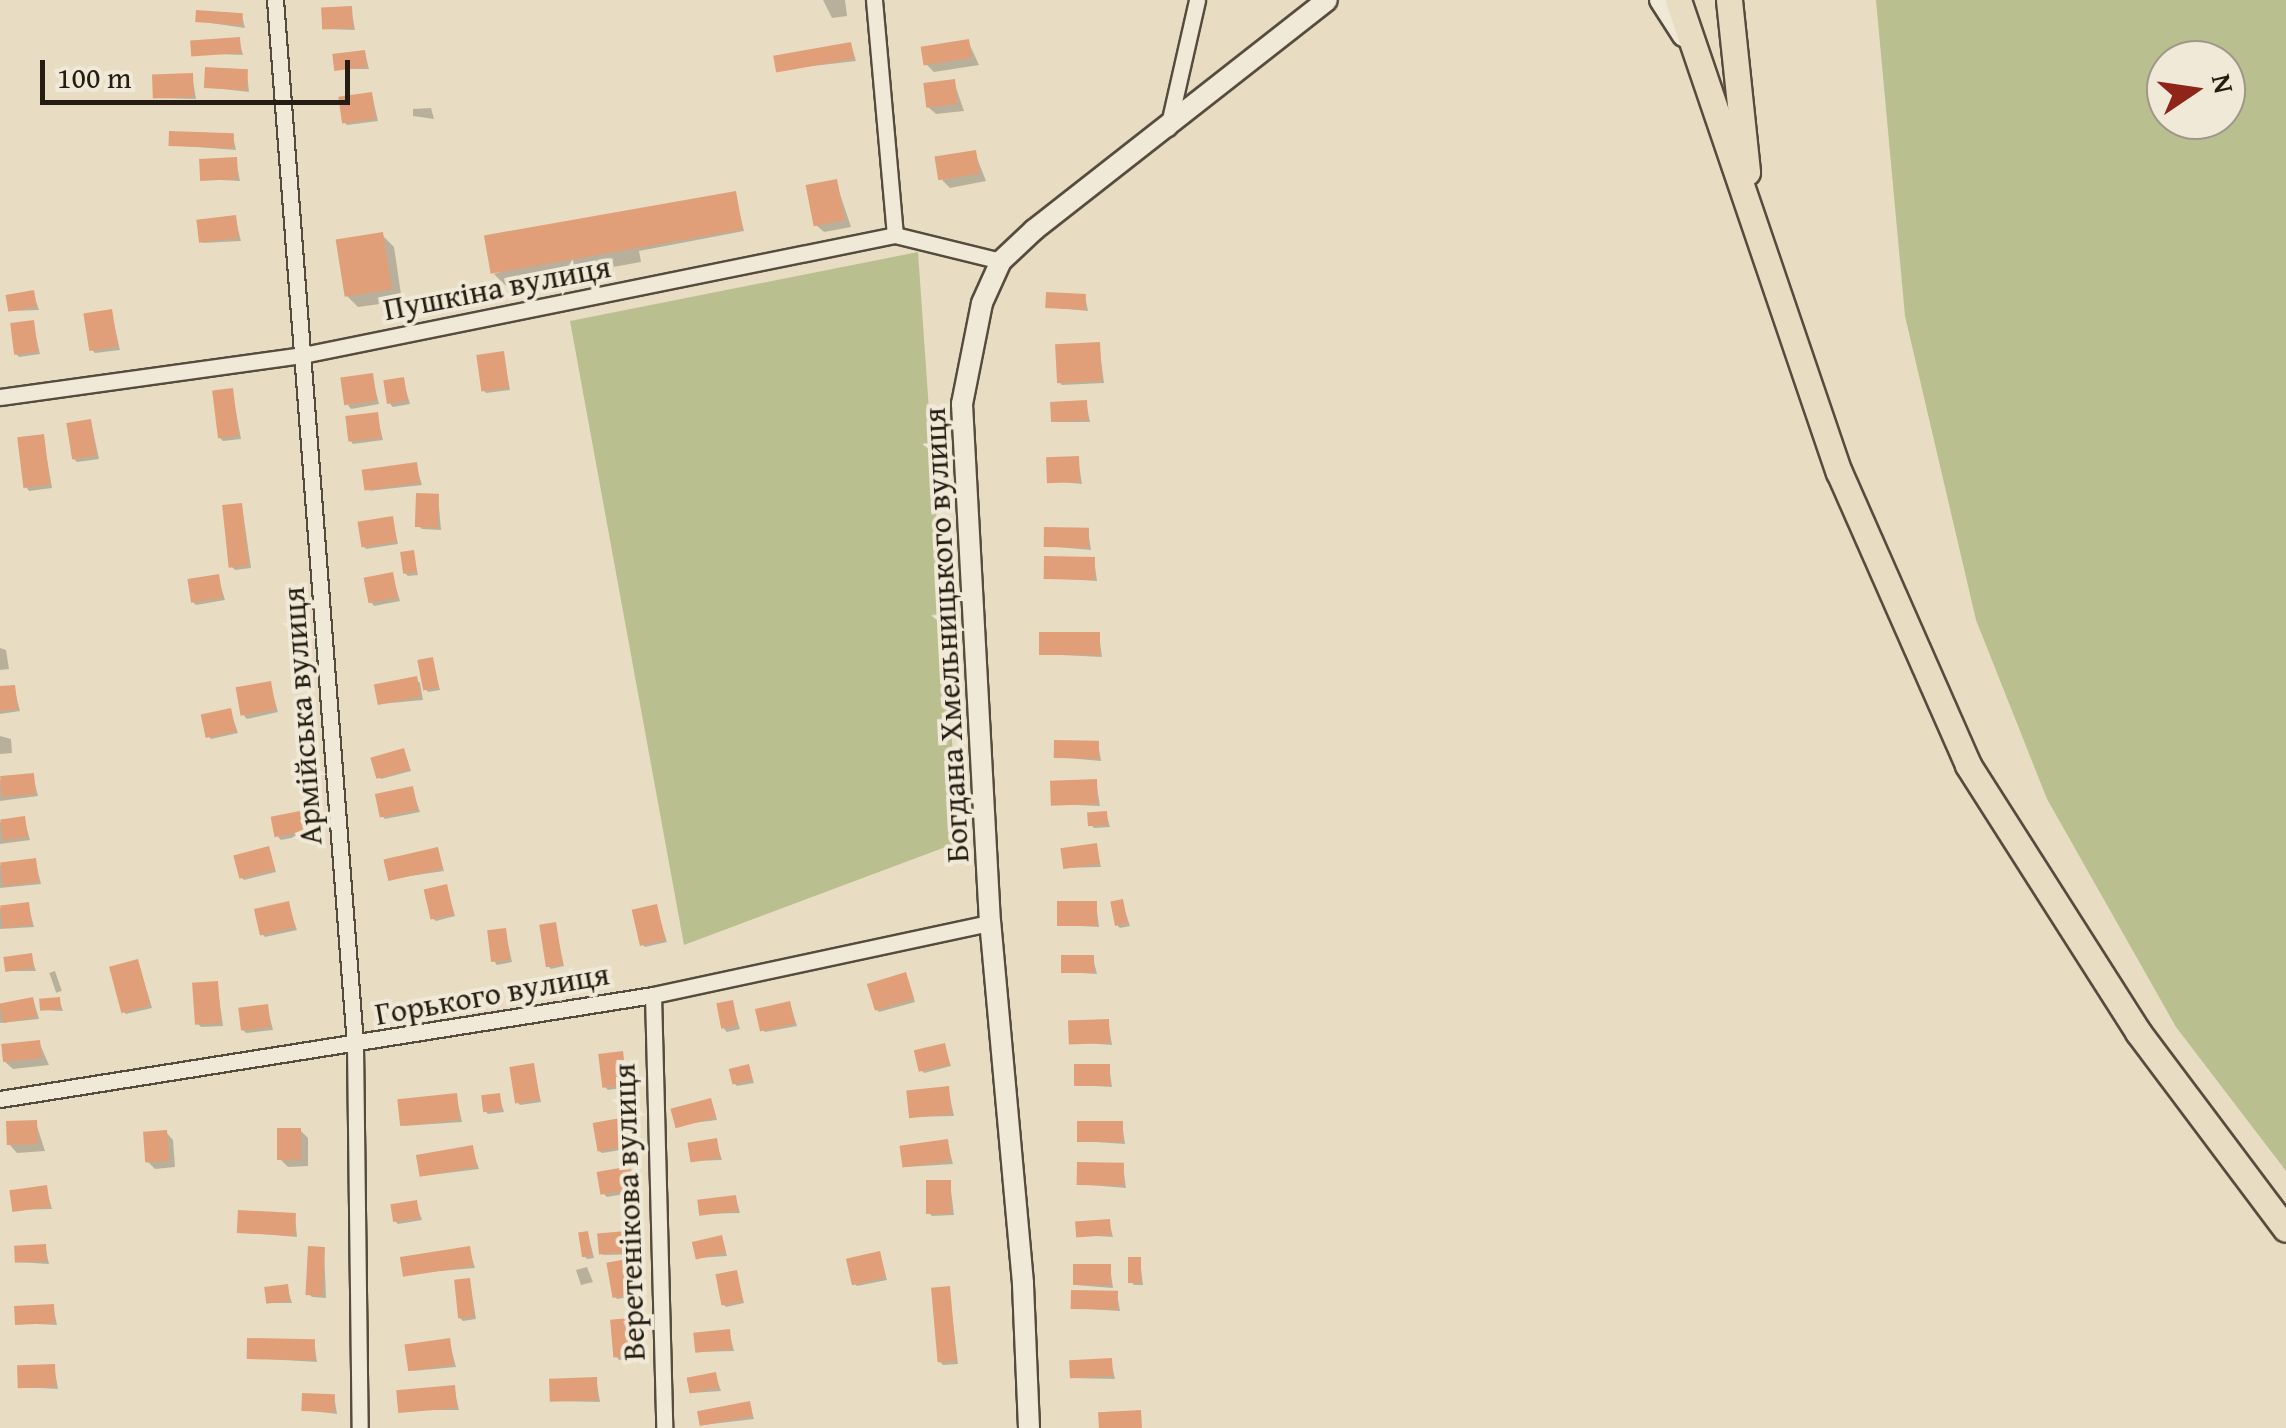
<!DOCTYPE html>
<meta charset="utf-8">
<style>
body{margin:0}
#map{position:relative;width:2286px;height:1428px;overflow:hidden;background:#e8ddc3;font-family:"Gentium Book Plus",serif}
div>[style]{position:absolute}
.green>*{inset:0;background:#babf90}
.shadow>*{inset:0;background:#0003;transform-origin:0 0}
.building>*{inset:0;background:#e19f79;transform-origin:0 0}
.roads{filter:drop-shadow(2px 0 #564c3e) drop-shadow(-2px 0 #564c3e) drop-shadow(0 2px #564c3e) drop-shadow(0 -2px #564c3e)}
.minor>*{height:15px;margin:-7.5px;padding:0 7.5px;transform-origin:7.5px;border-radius:7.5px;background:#f0e9d8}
.tertiary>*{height:20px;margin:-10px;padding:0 10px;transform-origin:10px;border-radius:10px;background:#f0e9d8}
.primary>*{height:25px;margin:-12.5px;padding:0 12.5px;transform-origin:12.5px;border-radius:12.5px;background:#e8ddc3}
span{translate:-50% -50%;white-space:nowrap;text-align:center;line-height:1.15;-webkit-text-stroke:8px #f0e9d8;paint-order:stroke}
.street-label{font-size:32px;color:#251c12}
.north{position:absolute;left:2146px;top:40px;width:100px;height:100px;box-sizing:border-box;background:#f0e9d8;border:2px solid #9f9789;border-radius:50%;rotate:77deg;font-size:28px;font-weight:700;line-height:40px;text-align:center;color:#251c12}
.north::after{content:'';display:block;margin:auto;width:35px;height:45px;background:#8f2418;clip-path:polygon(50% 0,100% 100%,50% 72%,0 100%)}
.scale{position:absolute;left:40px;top:60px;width:310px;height:45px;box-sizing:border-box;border:5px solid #251c12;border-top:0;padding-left:12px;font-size:30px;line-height:35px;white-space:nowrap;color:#251c12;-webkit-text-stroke:8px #f0e9d8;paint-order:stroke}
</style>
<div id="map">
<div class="green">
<i style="clip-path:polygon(evenodd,1876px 0,2286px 0,2286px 1171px,2176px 1027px,2047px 799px,1976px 620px,1905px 316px,1876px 0,2166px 60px,2226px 60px,2226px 120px,2166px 120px,2166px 60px)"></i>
<i style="clip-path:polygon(918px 252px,959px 842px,684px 945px,570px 321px)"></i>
</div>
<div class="shadow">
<i style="clip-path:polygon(823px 0,845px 0,847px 16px,832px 18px)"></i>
<i style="clip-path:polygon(351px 8px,355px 30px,325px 29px)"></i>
<i style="clip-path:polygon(242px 16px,245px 28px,197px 21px)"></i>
<i style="clip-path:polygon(239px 40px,243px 55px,193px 53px)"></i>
<i style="clip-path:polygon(968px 41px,979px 65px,934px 72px,926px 64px)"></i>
<i style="clip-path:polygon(851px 44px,856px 61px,778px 70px)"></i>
<i style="clip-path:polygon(365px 53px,369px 69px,336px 69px)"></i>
<i style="clip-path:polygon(247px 72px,249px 92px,206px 87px)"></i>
<i style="clip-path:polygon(192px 75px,196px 99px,155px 98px)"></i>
<i style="clip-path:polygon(954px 82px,964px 111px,936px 114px,928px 107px)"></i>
<i style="clip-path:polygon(372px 95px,378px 121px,347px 125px,344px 122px)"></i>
<i style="clip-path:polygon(431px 108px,434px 119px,413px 116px,413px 109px)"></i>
<i style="clip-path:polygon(233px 136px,236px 150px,171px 145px)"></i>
<i style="clip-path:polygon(975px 153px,986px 181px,950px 188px,942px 180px)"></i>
<i style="clip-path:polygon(236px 160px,240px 181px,203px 179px)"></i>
<i style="clip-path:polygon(836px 182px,851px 227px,824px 232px,816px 225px)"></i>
<i style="clip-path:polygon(735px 194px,744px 231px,639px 251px,641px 262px,506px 286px,494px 274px)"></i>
<i style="clip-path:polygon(235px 217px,241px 241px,202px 243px)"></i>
<i style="clip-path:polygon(382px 235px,394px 247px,402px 301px,358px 307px,346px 295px)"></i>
<i style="clip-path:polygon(33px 293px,39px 310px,10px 311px)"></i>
<i style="clip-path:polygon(1085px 296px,1088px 311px,1048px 307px)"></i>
<i style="clip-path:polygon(111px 311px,120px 350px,95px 353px,92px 350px)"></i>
<i style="clip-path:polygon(33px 323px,40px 354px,19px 357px,16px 354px)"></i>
<i style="clip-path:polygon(1099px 344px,1104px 383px,1062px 385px,1059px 382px)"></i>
<i style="clip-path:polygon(503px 354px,510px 390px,486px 393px,483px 390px)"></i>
<i style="clip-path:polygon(372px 376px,379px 404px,351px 409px,348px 405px)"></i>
<i style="clip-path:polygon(403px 380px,410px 404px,393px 407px,390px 404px)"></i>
<i style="clip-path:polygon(232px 391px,241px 439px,223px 441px,220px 438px)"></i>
<i style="clip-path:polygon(1086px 402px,1090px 422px,1054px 422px)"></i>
<i style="clip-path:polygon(377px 415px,383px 440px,353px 444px,350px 440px)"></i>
<i style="clip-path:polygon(91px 422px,99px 459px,77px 462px,74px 459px)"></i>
<i style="clip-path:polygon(43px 436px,52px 488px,29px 491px,26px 487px)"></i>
<i style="clip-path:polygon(1078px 459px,1082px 484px,1049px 481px)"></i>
<i style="clip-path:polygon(416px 465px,422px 485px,368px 491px)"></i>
<i style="clip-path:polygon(438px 496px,441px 530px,422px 529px,419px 526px)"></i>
<i style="clip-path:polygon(242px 506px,251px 568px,235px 570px,232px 567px)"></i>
<i style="clip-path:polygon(392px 519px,398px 544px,366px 549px,363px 546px)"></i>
<i style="clip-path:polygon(1088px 530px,1091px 550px,1046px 546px)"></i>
<i style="clip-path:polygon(413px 553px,418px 575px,408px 576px,405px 573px)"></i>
<i style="clip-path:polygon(1094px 559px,1097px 581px,1046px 578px)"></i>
<i style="clip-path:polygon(392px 575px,400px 601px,374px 606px,371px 602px)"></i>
<i style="clip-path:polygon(218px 577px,225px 600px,196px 605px,193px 602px)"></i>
<i style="clip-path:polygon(1099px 635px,1102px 657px,1042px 654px)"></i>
<i style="clip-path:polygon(0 648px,6px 650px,9px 669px,0 670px)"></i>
<i style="clip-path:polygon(432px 660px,440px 690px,428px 692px,420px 683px,423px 700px,380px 704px,416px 679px,425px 688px)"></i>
<i style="clip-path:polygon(270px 684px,278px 712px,247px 719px,244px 716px)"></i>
<i style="clip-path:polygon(14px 687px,20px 711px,0 714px,0 689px)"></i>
<i style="clip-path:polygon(230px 710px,238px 733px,211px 739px,208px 736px)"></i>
<i style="clip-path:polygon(0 736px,11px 739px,12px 753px,0 754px)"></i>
<i style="clip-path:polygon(1098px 743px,1101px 761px,1056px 757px)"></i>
<i style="clip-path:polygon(404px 750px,411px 771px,381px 779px,378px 776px)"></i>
<i style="clip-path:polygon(33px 776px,38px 796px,0 801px,0 780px)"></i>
<i style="clip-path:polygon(1096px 781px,1100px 806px,1054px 804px)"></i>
<i style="clip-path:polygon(412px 789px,420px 812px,385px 819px,382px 816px)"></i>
<i style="clip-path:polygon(1106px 813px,1110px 827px,1094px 828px,1091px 825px)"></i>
<i style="clip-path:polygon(299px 814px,306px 835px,281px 840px,278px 837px)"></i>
<i style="clip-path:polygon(24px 819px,30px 840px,0 844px,0 822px)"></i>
<i style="clip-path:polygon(1096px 846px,1101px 867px,1064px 868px)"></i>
<i style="clip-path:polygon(268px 849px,276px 872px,244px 880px,241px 877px)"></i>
<i style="clip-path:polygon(438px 850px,444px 871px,390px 879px)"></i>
<i style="clip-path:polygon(35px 860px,41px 884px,0 888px,0 865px)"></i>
<i style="clip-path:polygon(446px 887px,455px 916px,436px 921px,432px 918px)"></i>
<i style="clip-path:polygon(1122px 902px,1130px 926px,1120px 928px,1117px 925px)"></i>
<i style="clip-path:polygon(1096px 903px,1099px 927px,1061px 925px)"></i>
<i style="clip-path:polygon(28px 904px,34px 927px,0 929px,0 908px)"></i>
<i style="clip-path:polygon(288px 904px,297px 930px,265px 937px,262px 934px)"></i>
<i style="clip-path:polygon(656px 907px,667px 942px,645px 947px,642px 944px)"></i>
<i style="clip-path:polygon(555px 925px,564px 966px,551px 969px,548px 966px)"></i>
<i style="clip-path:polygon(505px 930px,512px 962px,497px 965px,494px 961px)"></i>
<i style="clip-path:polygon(31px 956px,36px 971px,7px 971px)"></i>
<i style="clip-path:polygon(1093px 958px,1097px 974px,1064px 972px)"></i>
<i style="clip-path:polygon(138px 961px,152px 1008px,126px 1014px,123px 1011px)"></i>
<i style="left:55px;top:971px;width:21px;height:6px;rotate:71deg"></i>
<i style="clip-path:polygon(905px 974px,915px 1002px,879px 1012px,876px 1009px)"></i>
<i style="clip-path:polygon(217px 983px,223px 1026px,201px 1027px,198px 1024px)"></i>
<i style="clip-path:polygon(33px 999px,39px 1019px,0 1023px,0 1005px)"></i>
<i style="clip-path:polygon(59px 1000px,63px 1011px,43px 1010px)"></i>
<i style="clip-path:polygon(732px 1003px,740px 1029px,727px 1032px,724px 1029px)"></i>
<i style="clip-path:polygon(790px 1004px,797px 1026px,765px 1032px,762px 1029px)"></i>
<i style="clip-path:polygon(267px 1006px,273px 1030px,246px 1033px,243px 1030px)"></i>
<i style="clip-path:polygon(1108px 1021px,1112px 1045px,1071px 1042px)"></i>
<i style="clip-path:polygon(39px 1042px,49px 1065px,13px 1069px,5px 1062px)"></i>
<i style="clip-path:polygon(944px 1046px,951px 1066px,924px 1073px,921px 1070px)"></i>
<i style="clip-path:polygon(622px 1053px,629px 1087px,608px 1090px,605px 1087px)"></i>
<i style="clip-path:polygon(533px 1065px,541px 1102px,520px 1105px,517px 1102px)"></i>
<i style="clip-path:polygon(748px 1067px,754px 1083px,737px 1086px,734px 1083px)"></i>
<i style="clip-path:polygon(1109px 1067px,1112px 1087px,1077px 1085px)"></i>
<i style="clip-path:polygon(948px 1089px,954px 1116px,911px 1117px)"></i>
<i style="clip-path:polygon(456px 1095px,462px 1122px,403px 1126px)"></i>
<i style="clip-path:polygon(499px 1096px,504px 1112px,488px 1114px,485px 1111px)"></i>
<i style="clip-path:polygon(711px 1100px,717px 1120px,677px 1125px)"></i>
<i style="clip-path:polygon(632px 1118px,639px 1147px,602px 1153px,598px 1150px)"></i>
<i style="clip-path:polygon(36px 1123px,45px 1151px,17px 1153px,10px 1145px)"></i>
<i style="clip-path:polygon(1122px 1123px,1125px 1144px,1080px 1141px)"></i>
<i style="clip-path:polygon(300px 1130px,308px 1138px,308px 1166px,288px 1167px,280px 1159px)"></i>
<i style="clip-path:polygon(166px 1132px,173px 1140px,175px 1167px,155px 1169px,147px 1161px)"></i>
<i style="clip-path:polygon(716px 1141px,722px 1160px,692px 1161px)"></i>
<i style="clip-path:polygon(947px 1141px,953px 1164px,906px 1167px)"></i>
<i style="clip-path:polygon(472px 1148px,479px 1169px,423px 1176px)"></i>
<i style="clip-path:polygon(1123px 1166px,1126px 1188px,1079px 1184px)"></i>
<i style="clip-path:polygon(630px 1168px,637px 1192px,607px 1197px,604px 1194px)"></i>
<i style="clip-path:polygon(950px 1182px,954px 1215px,932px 1216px,929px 1213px)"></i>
<i style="clip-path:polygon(46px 1188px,52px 1209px,14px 1210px)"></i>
<i style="clip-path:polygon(736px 1198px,740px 1213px,701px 1214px)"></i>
<i style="clip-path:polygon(416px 1203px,422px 1220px,398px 1224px,395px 1221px)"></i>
<i style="clip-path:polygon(295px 1215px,297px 1237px,239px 1232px)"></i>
<i style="clip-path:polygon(1109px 1221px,1113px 1237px,1078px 1235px)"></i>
<i style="clip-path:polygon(636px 1233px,641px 1254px,602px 1255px)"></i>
<i style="clip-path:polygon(588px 1234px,594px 1258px,587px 1259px,584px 1256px)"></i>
<i style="clip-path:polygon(722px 1238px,727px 1256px,698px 1258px)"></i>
<i style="clip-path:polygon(45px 1246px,49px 1264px,17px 1262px)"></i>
<i style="clip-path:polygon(469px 1248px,475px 1268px,405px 1274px)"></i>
<i style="clip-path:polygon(324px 1249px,326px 1298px,312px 1297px,309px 1294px)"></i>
<i style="clip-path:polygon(879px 1254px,887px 1280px,857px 1286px,854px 1283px)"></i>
<i style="clip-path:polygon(1140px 1260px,1143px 1285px,1134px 1285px,1131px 1282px)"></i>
<i style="clip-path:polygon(626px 1262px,634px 1296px,617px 1299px,614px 1296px)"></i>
<i style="clip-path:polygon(587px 1267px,593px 1282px,581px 1285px,576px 1270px)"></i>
<i style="clip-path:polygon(1110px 1267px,1113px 1288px,1076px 1285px)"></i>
<i style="clip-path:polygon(736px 1272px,744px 1303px,726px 1307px,723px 1304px)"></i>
<i style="clip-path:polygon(470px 1281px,476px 1319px,463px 1321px,460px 1318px)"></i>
<i style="clip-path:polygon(287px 1287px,292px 1303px,268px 1303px)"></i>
<i style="clip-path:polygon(949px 1288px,958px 1364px,943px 1365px,940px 1362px)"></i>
<i style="clip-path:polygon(1117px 1294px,1120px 1311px,1073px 1308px)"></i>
<i style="clip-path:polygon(53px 1306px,57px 1325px,17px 1323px)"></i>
<i style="clip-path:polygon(629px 1321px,635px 1358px,619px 1360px,616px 1356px)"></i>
<i style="clip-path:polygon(729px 1332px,734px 1351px,698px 1352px)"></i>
<i style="clip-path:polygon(314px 1341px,317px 1362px,250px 1358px)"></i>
<i style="clip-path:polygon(449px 1341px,456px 1367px,412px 1371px)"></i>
<i style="clip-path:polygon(1111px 1361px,1115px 1379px,1072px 1378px)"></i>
<i style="clip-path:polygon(54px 1366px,58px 1389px,20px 1387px)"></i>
<i style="clip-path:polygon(715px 1374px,721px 1391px,691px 1393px)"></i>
<i style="clip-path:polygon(596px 1379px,600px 1402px,553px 1401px)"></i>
<i style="clip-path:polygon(454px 1388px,459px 1410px,400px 1410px)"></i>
<i style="clip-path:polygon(334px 1396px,337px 1414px,304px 1410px)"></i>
<i style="clip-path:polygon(749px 1404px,754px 1419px,703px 1425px)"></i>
</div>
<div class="building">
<i style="left:352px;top:6px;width:22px;height:31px;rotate:87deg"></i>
<i style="left:196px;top:10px;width:47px;height:12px;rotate:4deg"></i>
<i style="left:240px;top:37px;width:16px;height:50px;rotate:86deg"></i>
<i style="left:969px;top:39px;width:19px;height:49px;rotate:81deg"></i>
<i style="left:851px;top:42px;width:17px;height:79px;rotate:80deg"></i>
<i style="left:365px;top:50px;width:17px;height:33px;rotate:83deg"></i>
<i style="left:205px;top:67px;width:43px;height:21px;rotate:3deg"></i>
<i style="left:193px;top:73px;width:24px;height:41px;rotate:88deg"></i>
<i style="left:955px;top:79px;width:25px;height:32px;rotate:83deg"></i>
<i style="left:372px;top:92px;width:27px;height:34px;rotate:82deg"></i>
<i style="left:169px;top:131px;width:65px;height:15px;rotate:2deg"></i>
<i style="left:976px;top:150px;width:24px;height:42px;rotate:81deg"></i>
<i style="left:237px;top:157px;width:22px;height:38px;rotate:87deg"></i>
<i style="left:837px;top:179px;width:42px;height:32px;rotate:79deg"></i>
<i style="left:736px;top:191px;width:39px;height:256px;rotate:80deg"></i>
<i style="left:236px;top:215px;width:23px;height:40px;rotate:83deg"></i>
<i style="left:383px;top:232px;width:58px;height:48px;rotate:81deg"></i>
<i style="left:34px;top:290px;width:17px;height:29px;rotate:80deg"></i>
<i style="left:1046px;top:292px;width:40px;height:16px;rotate:3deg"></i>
<i style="left:112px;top:309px;width:38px;height:29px;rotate:81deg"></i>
<i style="left:34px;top:320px;width:32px;height:24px;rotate:83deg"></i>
<i style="left:1100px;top:342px;width:39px;height:45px;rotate:87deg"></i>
<i style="left:504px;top:351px;width:37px;height:28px;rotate:82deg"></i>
<i style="left:373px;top:373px;width:28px;height:33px;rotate:82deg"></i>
<i style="left:404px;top:377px;width:24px;height:21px;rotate:81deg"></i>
<i style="left:233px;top:388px;width:48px;height:21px;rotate:83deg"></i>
<i style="left:1087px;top:400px;width:20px;height:37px;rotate:87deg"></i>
<i style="left:378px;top:412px;width:26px;height:33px;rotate:83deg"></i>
<i style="left:91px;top:419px;width:37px;height:25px;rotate:81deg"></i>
<i style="left:44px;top:434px;width:51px;height:27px;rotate:83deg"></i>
<i style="left:1079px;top:456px;width:26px;height:33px;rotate:88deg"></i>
<i style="left:417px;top:462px;width:21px;height:56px;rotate:82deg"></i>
<i style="left:416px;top:493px;width:23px;height:34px;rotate:2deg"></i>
<i style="left:242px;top:503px;width:63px;height:20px;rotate:84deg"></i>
<i style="left:393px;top:516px;width:26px;height:36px;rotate:81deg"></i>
<i style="left:1044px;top:527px;width:45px;height:20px;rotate:1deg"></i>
<i style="left:414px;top:550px;width:22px;height:14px;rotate:82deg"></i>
<i style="left:1044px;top:556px;width:51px;height:23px;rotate:1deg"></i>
<i style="left:393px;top:572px;width:26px;height:30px;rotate:79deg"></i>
<i style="left:219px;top:574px;width:24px;height:32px;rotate:81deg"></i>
<i style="left:1100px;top:632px;width:23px;height:61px;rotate:90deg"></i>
<i style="left:433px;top:657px;width:31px;height:16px;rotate:79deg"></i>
<i style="left:417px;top:676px;width:21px;height:44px;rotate:79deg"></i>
<i style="left:271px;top:681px;width:29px;height:36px;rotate:80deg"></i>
<i style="clip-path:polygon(15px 685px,18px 709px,0 711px,0 686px)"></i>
<i style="left:231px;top:708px;width:24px;height:31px;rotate:78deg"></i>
<i style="left:1054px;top:740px;width:45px;height:18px;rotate:1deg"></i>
<i style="left:404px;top:748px;width:22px;height:35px;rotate:74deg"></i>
<i style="left:34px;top:773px;width:21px;height:34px;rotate:85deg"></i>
<i style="left:1097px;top:779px;width:25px;height:47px;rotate:88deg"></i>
<i style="left:413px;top:786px;width:24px;height:39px;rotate:78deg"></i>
<i style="left:300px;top:811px;width:21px;height:30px;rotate:79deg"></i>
<i style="left:1107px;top:811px;width:14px;height:20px;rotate:86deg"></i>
<i style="left:25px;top:816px;width:21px;height:25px;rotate:82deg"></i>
<i style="left:1097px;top:843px;width:21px;height:37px;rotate:82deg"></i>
<i style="left:269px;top:846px;width:24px;height:37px;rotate:75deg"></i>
<i style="left:438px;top:847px;width:22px;height:56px;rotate:77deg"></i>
<i style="left:36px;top:858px;width:24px;height:36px;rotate:83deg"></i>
<i style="left:447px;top:884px;width:31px;height:24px;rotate:77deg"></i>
<i style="left:1123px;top:899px;width:25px;height:13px;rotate:79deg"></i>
<i style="left:289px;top:901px;width:27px;height:36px;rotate:77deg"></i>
<i style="left:1057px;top:901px;width:40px;height:25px"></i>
<i style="left:29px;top:902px;width:23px;height:29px;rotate:83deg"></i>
<i style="left:657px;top:904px;width:37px;height:26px;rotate:77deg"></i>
<i style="left:556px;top:922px;width:43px;height:17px;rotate:81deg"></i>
<i style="left:506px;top:928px;width:32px;height:19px;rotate:83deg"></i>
<i style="left:32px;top:953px;width:15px;height:29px;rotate:82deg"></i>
<i style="left:1061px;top:955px;width:33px;height:18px"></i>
<i style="left:138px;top:959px;width:48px;height:30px;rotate:75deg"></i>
<i style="left:906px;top:972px;width:28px;height:41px;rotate:73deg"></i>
<i style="left:218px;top:981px;width:42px;height:26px;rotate:86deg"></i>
<i style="left:33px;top:997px;width:20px;height:34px;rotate:79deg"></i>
<i style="left:60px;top:997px;width:12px;height:21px;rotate:85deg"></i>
<i style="left:733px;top:1000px;width:26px;height:17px;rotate:79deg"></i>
<i style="left:790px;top:1001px;width:23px;height:36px;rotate:77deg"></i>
<i style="left:268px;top:1004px;width:23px;height:30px;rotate:83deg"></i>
<i style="left:1109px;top:1019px;width:24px;height:41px;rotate:88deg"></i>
<i style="left:40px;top:1040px;width:18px;height:39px;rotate:84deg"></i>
<i style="left:945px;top:1043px;width:22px;height:32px;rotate:77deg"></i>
<i style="left:623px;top:1051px;width:34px;height:25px;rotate:83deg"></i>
<i style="left:534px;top:1063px;width:37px;height:25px;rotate:81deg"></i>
<i style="left:749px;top:1064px;width:16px;height:21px;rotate:76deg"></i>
<i style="left:1074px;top:1064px;width:36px;height:22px"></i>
<i style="left:949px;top:1086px;width:28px;height:43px;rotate:84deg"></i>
<i style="left:457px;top:1093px;width:27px;height:60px;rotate:84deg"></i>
<i style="left:500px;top:1093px;width:17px;height:19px;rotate:83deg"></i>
<i style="left:711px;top:1098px;width:20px;height:42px;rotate:75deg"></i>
<i style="left:632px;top:1116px;width:29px;height:40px;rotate:80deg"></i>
<i style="left:37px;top:1120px;width:24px;height:31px;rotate:88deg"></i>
<i style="left:1077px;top:1121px;width:46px;height:21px"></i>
<i style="left:277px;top:1128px;width:24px;height:32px"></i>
<i style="left:167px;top:1130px;width:31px;height:24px;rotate:86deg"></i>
<i style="left:717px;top:1138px;width:20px;height:30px;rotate:81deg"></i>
<i style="left:948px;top:1139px;width:22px;height:49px;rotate:82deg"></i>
<i style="left:473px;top:1145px;width:22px;height:58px;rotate:80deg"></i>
<i style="left:1077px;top:1162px;width:47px;height:23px;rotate:1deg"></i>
<i style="left:631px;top:1166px;width:23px;height:35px;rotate:80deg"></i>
<i style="left:926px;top:1180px;width:25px;height:34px"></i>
<i style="left:47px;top:1185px;width:22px;height:38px;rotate:82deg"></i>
<i style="left:736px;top:1195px;width:16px;height:39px;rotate:83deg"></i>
<i style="left:417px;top:1200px;width:18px;height:27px;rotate:81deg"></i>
<i style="left:238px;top:1210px;width:58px;height:23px;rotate:3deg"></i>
<i style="left:1110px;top:1219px;width:16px;height:35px;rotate:86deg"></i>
<i style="left:637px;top:1230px;width:21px;height:40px;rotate:85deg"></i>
<i style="left:588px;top:1231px;width:25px;height:10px;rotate:81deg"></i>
<i style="left:722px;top:1235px;width:18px;height:31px;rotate:77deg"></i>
<i style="left:46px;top:1244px;width:17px;height:32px;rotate:87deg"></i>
<i style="left:308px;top:1246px;width:17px;height:49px;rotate:3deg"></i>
<i style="left:470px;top:1246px;width:20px;height:71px;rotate:81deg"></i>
<i style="left:880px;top:1251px;width:27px;height:35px;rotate:77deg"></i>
<i style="left:1128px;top:1257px;width:13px;height:26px"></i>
<i style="left:627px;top:1259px;width:36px;height:21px;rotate:80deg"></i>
<i style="left:1111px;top:1264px;width:21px;height:38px;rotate:90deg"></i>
<i style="left:737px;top:1270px;width:32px;height:22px;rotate:79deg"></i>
<i style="left:470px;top:1278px;width:39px;height:16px;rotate:84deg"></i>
<i style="left:288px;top:1284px;width:17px;height:24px;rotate:83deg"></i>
<i style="left:950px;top:1286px;width:75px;height:19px;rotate:85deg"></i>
<i style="left:1071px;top:1290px;width:47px;height:19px;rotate:1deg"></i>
<i style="left:54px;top:1304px;width:19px;height:40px;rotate:87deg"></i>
<i style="left:630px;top:1318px;width:38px;height:20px;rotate:85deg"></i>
<i style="left:730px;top:1329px;width:20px;height:37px;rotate:84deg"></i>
<i style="left:247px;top:1338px;width:68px;height:21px;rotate:1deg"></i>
<i style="left:450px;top:1338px;width:27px;height:46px;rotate:82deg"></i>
<i style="left:1112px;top:1358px;width:18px;height:43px;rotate:87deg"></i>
<i style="left:55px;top:1364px;width:23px;height:38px;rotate:88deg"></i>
<i style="left:716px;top:1372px;width:16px;height:30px;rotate:79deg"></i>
<i style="left:597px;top:1377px;width:23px;height:48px;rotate:88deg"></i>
<i style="left:455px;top:1385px;width:23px;height:59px;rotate:85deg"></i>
<i style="left:302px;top:1393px;width:33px;height:18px;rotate:2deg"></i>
<i style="left:750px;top:1401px;width:15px;height:54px;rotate:79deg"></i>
<i style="left:1141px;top:1410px;width:18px;height:43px;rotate:87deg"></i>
</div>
<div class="roads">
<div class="minor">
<i style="left:275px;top:0;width:1048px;rotate:85.62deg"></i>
<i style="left:355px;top:1045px;width:383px;rotate:89.3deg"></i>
<i style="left:874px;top:0;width:236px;rotate:84.9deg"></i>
<i style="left:1168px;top:128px;width:131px;rotate:-77.2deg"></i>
<i style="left:0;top:397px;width:306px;rotate:-7.9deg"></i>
<i style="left:303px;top:355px;width:604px;rotate:-11.46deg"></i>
<i style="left:895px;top:235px;width:109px;rotate:13.8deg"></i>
<i style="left:653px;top:995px;width:433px;rotate:88.5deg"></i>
<i style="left:0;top:1099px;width:661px;rotate:-9.05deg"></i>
<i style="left:653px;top:995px;width:345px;rotate:-12.1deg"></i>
</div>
<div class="tertiary">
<i style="left:1660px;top:0;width:43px;rotate:57.4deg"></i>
<i style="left:1029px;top:1428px;width:145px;rotate:-92.4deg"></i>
<i style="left:1023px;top:1283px;width:362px;rotate:-95.2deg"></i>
<i style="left:990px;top:923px;width:520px;rotate:-93.09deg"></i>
<i style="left:962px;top:404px;width:103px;rotate:-78.8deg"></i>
<i style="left:982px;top:303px;width:46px;rotate:-65.7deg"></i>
<i style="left:1001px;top:261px;width:45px;rotate:-43.2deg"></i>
<i style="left:1034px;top:230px;width:372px;rotate:-38.1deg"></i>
</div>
<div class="primary">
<i style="left:1678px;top:0;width:499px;rotate:71.2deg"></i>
<i style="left:1839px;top:472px;width:320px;rotate:66.2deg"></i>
<i style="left:1968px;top:765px;width:317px;rotate:57.5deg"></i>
<i style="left:2138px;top:1032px;width:246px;rotate:53.1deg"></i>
<i style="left:1729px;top:0;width:173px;rotate:84deg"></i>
</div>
</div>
<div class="street-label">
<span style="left:497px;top:288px;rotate:-11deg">Пушкіна вулиця</span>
<span style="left:946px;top:635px;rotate:-93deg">Богдана Хмельницького вулиця</span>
<span style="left:302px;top:716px;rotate:-94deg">Армійська вулиця</span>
<span style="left:492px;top:994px;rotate:-10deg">Горького вулиця</span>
<span style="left:629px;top:1212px;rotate:-92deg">Веретенікова вулиця</span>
</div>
<div class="north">N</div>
<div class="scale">100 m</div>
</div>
